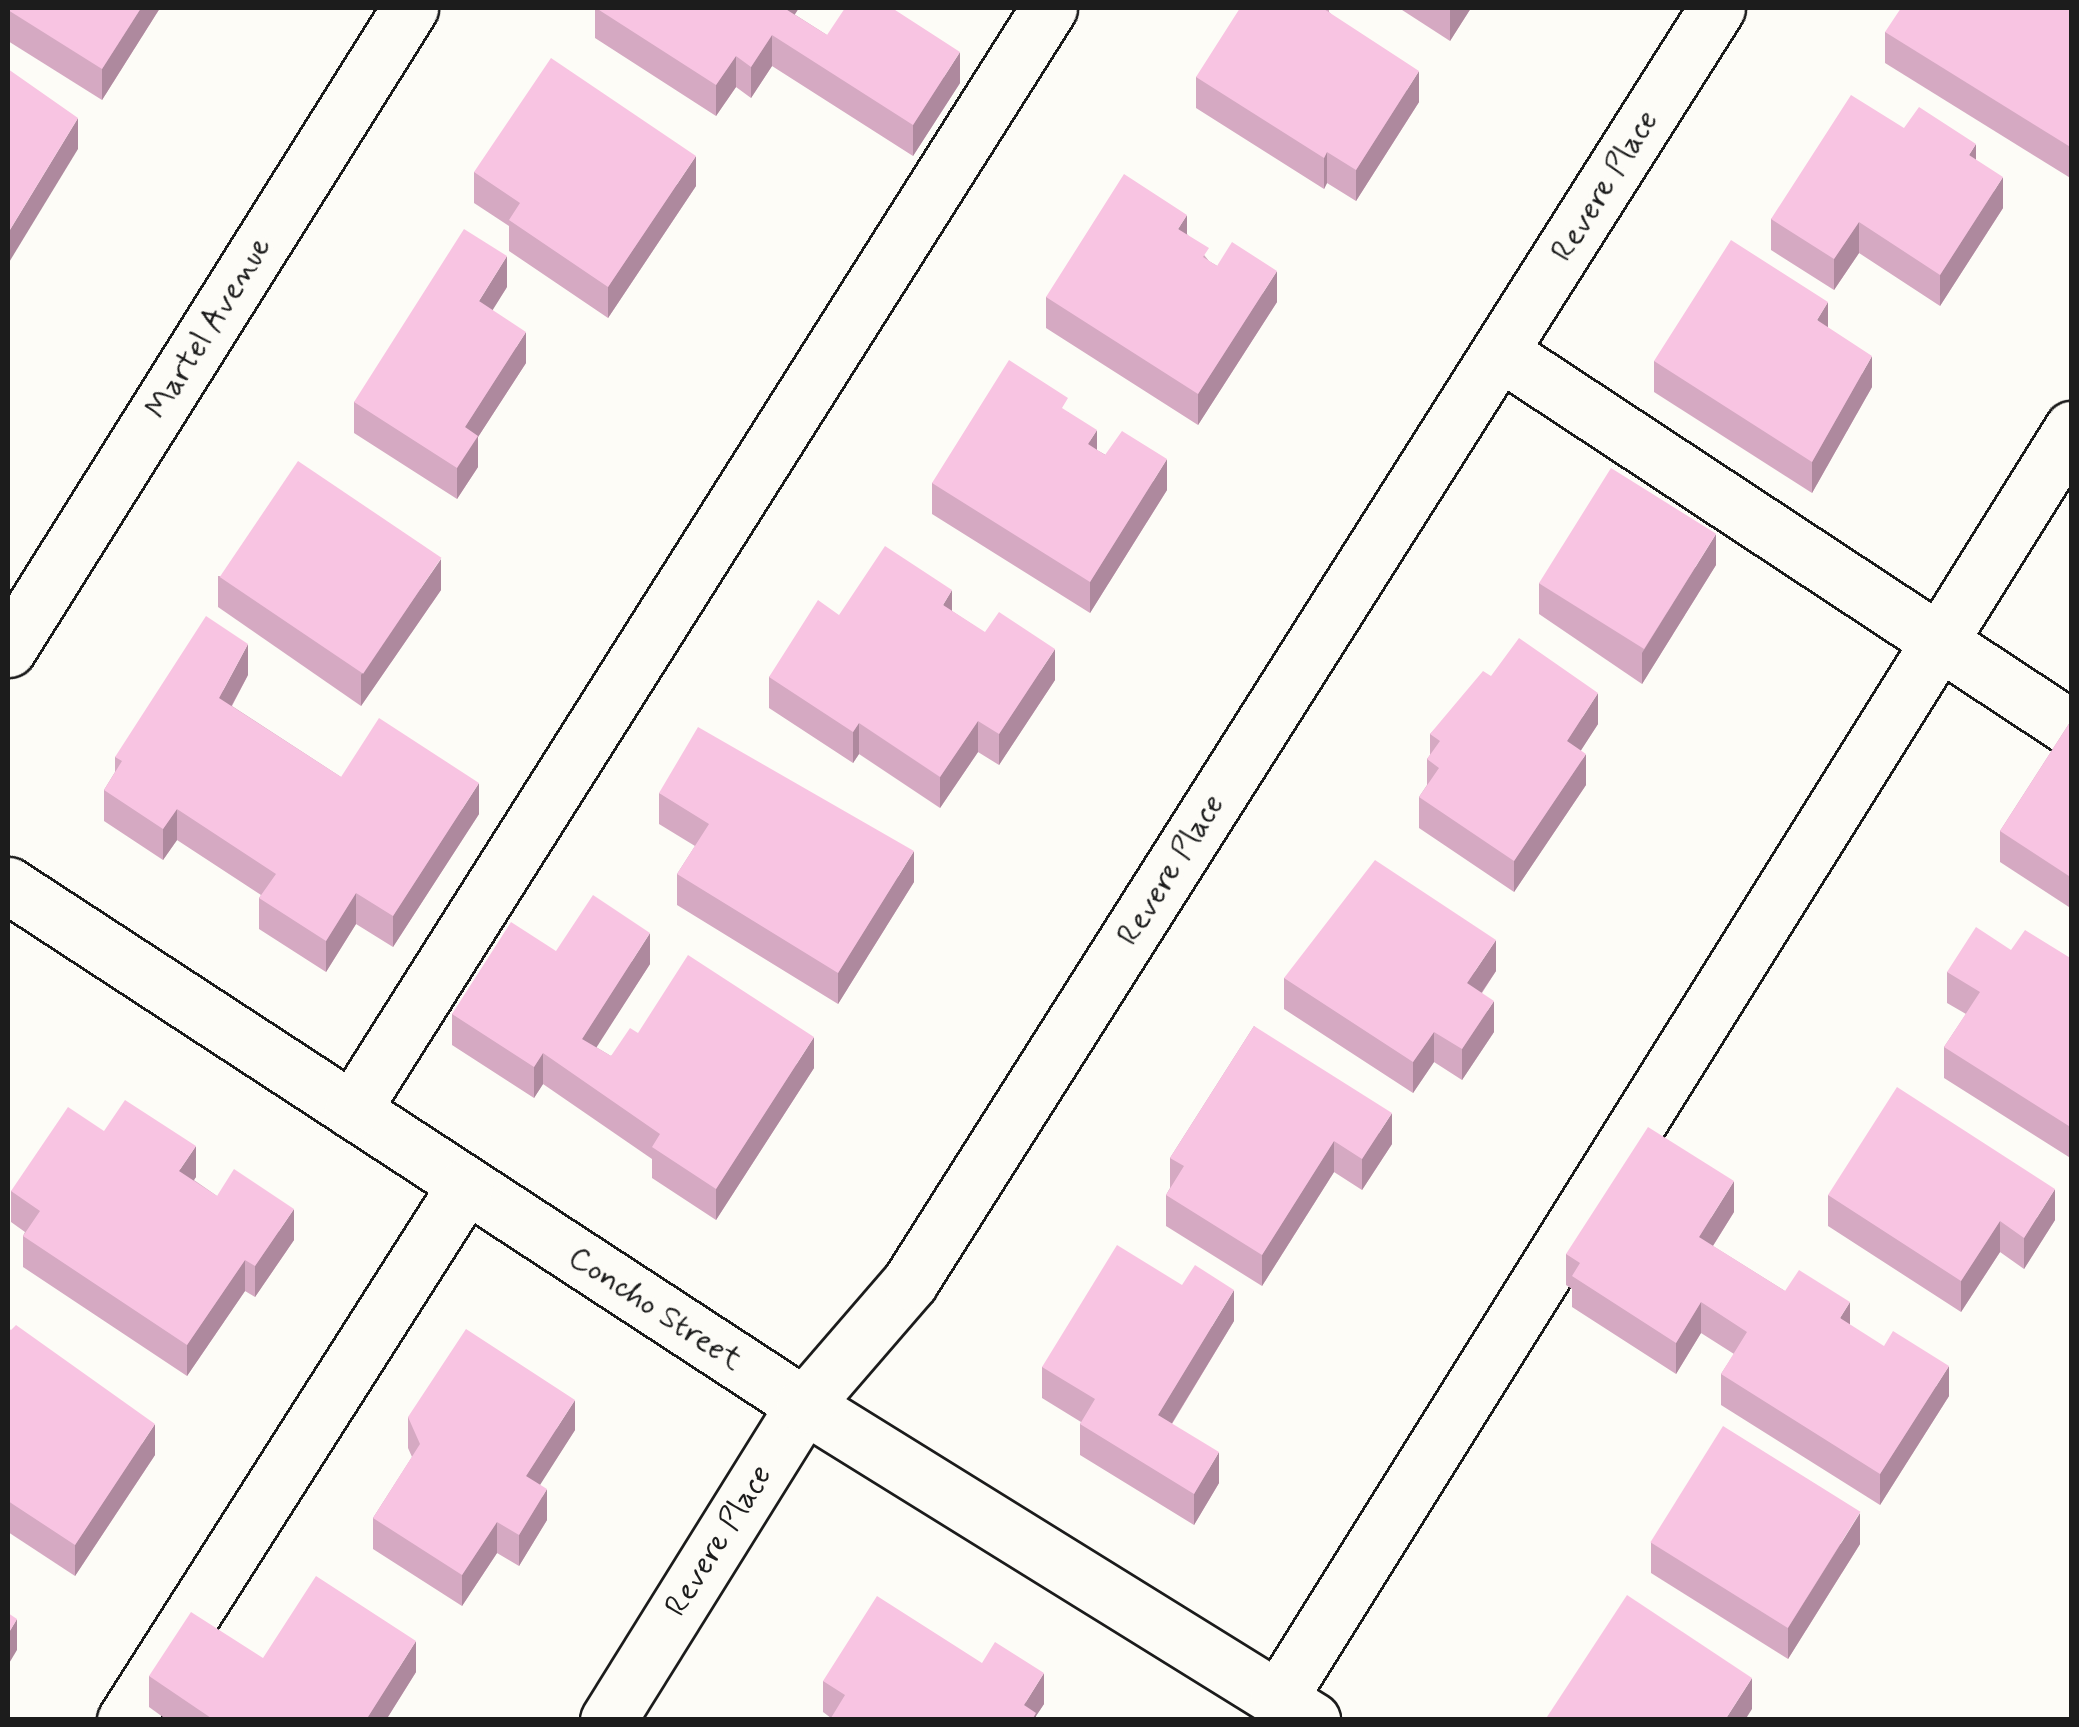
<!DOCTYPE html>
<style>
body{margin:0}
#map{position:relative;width:2079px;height:1727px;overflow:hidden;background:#fdfcf7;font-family:Mynerve,sans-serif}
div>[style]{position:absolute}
.roads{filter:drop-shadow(2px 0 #1c1c1c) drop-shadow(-2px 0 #1c1c1c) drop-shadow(0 2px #1c1c1c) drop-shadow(0 -2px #1c1c1c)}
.minor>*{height:55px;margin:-27.5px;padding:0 27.5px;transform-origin:27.5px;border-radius:27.5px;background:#fdfcf7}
.wall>*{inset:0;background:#d5a9c2}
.shaded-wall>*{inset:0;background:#ae899e}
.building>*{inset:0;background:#f8c4e2;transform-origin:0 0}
span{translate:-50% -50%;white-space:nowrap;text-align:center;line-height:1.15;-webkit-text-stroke:10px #fdfcf7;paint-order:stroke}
.street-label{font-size:32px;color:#1c1c1c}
.frame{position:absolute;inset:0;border:10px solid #1c1c1c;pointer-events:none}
</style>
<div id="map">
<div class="roads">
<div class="minor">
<i style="left:1500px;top:352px;width:685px;rotate:33.39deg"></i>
<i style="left:8px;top:649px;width:757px;rotate:-57.91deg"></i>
<i style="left:8px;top:885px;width:951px;rotate:33.16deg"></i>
<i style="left:804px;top:1405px;width:598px;rotate:31.8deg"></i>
<i style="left:352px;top:1110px;width:1304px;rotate:-57.69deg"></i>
<i style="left:1278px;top:1699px;width:1498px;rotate:-57.99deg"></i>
<i style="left:125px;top:1720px;width:633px;rotate:-57.51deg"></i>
<i style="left:608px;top:1720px;width:371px;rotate:-58.1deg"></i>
<i style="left:804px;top:1405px;width:162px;rotate:-49.2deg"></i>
<i style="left:910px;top:1282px;width:1508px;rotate:-57.65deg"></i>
</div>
</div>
<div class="wall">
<i style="clip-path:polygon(8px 8px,160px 8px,102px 100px,8px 41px)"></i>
<i style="clip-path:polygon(595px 8px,799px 8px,794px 14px,827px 35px,960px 83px,913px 156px,772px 66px,751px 98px,736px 87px,716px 116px,595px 38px)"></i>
<i style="clip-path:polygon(1329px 8px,1329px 12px,1419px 102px,1356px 201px,1327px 183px,1324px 189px,1196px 108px,1196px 77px)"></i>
<i style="clip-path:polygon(1399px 8px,1471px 8px,1450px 41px)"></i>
<i style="clip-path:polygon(2072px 8px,2072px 179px,1885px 63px,1885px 32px)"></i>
<i style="clip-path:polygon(1904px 128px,1976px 160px,2003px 208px,1940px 306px,1859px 253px,1834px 290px,1771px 250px,1771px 219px)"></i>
<i style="clip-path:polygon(474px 172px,696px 186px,608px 318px,509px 251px,509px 226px,474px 203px)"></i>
<i style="clip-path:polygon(1187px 234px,1209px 261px,1277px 302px,1198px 425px,1046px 328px,1046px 297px)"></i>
<i style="clip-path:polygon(507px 287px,492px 310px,526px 363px,478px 437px,478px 467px,457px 499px,354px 433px,354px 402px)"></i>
<i style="clip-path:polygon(1828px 328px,1872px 387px,1812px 493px,1654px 392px,1654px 361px)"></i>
<i style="clip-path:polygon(1068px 412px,1097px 450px,1167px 490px,1090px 613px,932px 514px,932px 483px)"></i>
<i style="clip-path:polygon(1716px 565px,1642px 684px,1539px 614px,1539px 583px)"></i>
<i style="clip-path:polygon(218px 576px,441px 590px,361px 706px,218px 607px)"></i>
<i style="clip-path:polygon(952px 611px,1055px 680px,999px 765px,978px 752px,940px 808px,859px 754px,853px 763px,769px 708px,769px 677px,839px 615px)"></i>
<i style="clip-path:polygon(248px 675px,232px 706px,341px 777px,479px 814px,393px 947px,356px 924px,326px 972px,259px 929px,259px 898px,261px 895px,177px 840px,163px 860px,104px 821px,104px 790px,115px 772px,115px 757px)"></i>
<i style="clip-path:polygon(1491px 676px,1598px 724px,1581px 750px,1586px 785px,1514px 892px,1419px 828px,1419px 797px,1427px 785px,1427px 759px,1430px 755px,1430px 734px)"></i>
<i style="clip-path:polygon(2072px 719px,2072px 909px,2000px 862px,2000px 831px)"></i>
<i style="clip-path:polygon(659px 793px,914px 882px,838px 1004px,677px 905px,677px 874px,695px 846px,659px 824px)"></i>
<i style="clip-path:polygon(2011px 950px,2072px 959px,2072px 1159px,1944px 1078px,1944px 1047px,1966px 1014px,1947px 1003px,1947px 972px)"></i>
<i style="clip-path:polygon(556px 951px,650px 964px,596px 1047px,611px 1056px,638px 1033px,814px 1068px,716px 1220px,652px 1178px,652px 1159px,543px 1084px,534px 1098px,452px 1045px,452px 1014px)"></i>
<i style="clip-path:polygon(1496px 971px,1482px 993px,1494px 1032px,1462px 1080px,1434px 1062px,1413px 1093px,1284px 1009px,1284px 978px)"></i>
<i style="clip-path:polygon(1254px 1026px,1392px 1144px,1362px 1190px,1334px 1172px,1262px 1286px,1166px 1226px,1166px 1195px,1170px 1188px,1170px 1158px)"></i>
<i style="clip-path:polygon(104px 1131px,196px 1177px,194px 1180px,217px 1196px,294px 1240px,255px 1297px,245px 1291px,187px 1376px,23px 1267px,23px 1236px,25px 1232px,11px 1222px,11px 1191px)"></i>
<i style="clip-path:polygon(1828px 1195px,2055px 1220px,2024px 1269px,2000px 1252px,1961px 1312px,1828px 1226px)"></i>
<i style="clip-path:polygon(1734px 1212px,1713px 1246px,1785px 1291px,1850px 1325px,1949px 1396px,1880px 1505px,1721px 1405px,1721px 1374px,1734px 1354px,1701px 1333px,1676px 1374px,1572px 1307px,1572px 1289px,1566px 1285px,1566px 1254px)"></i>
<i style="clip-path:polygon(1234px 1321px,1172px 1424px,1219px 1483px,1194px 1525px,1080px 1455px,1080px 1424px,1081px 1422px,1042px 1398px,1042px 1367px)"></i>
<i style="clip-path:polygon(8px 1328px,155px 1455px,75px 1576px,8px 1532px)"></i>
<i style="clip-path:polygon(408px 1417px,575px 1430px,540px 1484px,547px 1520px,519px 1566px,497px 1553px,462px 1606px,373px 1549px,373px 1518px,412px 1457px,408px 1448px)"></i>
<i style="clip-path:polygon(1651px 1542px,1860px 1544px,1788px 1659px,1651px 1573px)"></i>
<i style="clip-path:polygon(263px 1658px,416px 1672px,386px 1720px,167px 1720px,149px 1707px,149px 1676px)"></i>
<i style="clip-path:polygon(823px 1681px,1044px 1704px,1036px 1716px,1036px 1720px,831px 1720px,831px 1718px,823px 1712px)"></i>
</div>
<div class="shaded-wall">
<i style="clip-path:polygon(141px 8px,160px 8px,102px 100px,102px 69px)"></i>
<i style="clip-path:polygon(781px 8px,799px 8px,781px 36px)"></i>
<i style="clip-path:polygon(1451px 8px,1471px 8px,1450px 41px,1450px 10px)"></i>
<i style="clip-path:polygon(772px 35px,772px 66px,751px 98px,751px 67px)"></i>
<i style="clip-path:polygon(960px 52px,960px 83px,913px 156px,913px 125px)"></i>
<i style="clip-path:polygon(736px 56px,736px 87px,716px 116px,716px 85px)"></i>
<i style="clip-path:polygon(1419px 71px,1419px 102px,1356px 201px,1356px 170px)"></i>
<i style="clip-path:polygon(78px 118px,78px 149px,8px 264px,8px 233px)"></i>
<i style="clip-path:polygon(1976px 144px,1976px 175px,1969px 155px)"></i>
<i style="clip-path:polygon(1327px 152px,1327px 183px,1324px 189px,1324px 158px)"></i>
<i style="clip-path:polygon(696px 156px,696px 186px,608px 318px,608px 287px)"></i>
<i style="clip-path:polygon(2003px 177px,2003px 208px,1940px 306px,1940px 275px)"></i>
<i style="clip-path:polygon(1187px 215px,1187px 246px,1178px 229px)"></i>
<i style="clip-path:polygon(1859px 222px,1859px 253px,1834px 290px,1834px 259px)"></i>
<i style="clip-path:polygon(507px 256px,507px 287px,479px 332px,479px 301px)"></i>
<i style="clip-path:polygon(1277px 271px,1277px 302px,1198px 425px,1198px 394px)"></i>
<i style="clip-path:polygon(1828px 302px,1828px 333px,1817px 320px)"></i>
<i style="clip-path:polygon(526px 332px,526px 363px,478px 437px,478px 467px,457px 499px,457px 468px,465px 427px)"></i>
<i style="clip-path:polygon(1872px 356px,1872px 387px,1812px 493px,1812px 462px)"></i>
<i style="clip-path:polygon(1097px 430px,1097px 461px,1088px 444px)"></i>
<i style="clip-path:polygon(1167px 459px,1167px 490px,1090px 613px,1090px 582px)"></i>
<i style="clip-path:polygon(1716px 534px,1716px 565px,1642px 684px,1642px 653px)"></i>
<i style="clip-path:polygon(441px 559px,441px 590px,361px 706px,361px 675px)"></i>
<i style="clip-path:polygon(952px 590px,952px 621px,943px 605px)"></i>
<i style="clip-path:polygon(248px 644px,248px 675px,219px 729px,219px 698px)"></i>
<i style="clip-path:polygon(1055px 649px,1055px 680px,999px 765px,999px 734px)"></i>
<i style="clip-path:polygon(1598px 693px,1598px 724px,1567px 772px,1567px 741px)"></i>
<i style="clip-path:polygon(978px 721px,978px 752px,940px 808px,940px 777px)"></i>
<i style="clip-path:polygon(859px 723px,859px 754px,853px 763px,853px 732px)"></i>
<i style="clip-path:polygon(1586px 754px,1586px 785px,1514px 892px,1514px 861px)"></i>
<i style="clip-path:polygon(479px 783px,479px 814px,393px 947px,393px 916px)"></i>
<i style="clip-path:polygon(177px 809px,177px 840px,163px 860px,163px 829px)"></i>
<i style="clip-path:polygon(914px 851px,914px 882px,838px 1004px,838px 973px)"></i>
<i style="clip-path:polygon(356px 893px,356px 924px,326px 972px,326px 941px)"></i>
<i style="clip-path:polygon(650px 933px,650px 964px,582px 1070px,582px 1039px)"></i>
<i style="clip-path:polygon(1496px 940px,1496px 971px,1467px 1014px,1467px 983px)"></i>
<i style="clip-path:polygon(1494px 1001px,1494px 1032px,1462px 1080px,1462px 1049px)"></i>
<i style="clip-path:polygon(1434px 1032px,1434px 1062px,1413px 1093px,1413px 1062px)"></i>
<i style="clip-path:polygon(814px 1037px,814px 1068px,716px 1220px,716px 1189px)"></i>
<i style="clip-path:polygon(543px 1053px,543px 1084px,534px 1098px,534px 1067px)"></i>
<i style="clip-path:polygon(1392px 1113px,1392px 1144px,1362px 1190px,1362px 1159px)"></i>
<i style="clip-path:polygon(1334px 1141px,1334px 1172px,1262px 1286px,1262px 1255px)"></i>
<i style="clip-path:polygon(196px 1146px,196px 1177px,179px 1202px,179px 1171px)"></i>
<i style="clip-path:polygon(1734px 1181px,1734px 1212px,1699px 1268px,1699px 1237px)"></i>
<i style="clip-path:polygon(2055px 1189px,2055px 1220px,2024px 1269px,2024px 1238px)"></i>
<i style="clip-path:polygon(294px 1209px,294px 1240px,255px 1297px,255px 1266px)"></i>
<i style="clip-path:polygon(2000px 1221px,2000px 1252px,1961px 1312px,1961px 1281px)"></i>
<i style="clip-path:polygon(245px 1260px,245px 1291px,187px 1376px,187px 1345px)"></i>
<i style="clip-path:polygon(1234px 1290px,1234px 1321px,1158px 1446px,1158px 1415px)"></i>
<i style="clip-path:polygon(1701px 1302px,1701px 1333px,1676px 1374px,1676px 1343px)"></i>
<i style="clip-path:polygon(1850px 1302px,1850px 1333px,1840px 1318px)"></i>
<i style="clip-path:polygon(1949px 1366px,1949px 1396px,1880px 1505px,1880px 1474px)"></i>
<i style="clip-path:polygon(575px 1400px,575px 1430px,526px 1507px,526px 1476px)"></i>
<i style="clip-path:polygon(155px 1424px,155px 1455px,75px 1576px,75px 1545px)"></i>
<i style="clip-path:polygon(1219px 1452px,1219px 1483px,1194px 1525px,1194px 1494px)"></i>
<i style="clip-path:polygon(547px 1489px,547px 1520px,519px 1566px,519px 1535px)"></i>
<i style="clip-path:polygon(1860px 1513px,1860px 1544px,1788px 1659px,1788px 1628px)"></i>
<i style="clip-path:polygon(497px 1522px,497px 1553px,462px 1606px,462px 1575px)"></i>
<i style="clip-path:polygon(17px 1619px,17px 1650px,8px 1665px,8px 1634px)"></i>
<i style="clip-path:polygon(416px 1641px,416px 1672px,386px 1720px,366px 1720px)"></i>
<i style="clip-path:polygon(1044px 1673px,1044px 1704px,1036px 1716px,1036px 1720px,1024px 1720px,1024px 1705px)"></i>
<i style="clip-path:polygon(1752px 1678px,1752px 1709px,1745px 1720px,1725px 1720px)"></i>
</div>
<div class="building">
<i style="clip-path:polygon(8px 8px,141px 8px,102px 69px,8px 10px)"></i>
<i style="clip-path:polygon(596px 8px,784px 8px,827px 35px,845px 8px,892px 8px,960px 52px,913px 125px,772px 35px,751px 67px,736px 56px,716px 85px)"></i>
<i style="clip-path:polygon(1240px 8px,1325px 8px,1324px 9px,1419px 71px,1356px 170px,1327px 152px,1324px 158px,1196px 77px)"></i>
<i style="clip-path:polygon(1901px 8px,2072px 8px,2072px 148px,1885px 32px)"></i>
<i style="clip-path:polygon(551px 58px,696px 156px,608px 287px,509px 220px,520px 203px,474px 172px)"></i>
<i style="clip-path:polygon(8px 69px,78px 118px,8px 233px)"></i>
<i style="clip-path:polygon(1851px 95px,1904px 128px,1919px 107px,1976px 144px,1969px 155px,2003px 177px,1940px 275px,1859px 222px,1834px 259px,1771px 219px)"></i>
<i style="clip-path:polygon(1124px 174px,1187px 215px,1178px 229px,1209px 248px,1203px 257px,1217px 266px,1232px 242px,1277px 271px,1198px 394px,1046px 297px)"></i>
<i style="clip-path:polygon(464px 229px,507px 256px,479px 301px,526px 332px,465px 427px,478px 436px,457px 468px,354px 402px)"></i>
<i style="clip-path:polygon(1731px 240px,1828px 302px,1817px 320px,1872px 356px,1812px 462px,1654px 361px)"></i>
<i style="clip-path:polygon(1009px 360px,1068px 398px,1062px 408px,1097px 430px,1088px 444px,1105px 455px,1122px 431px,1167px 459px,1090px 582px,932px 483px)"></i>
<i style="left:298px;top:461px;width:173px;height:140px;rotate:34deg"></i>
<i style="left:1611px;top:468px;width:124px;height:136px;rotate:32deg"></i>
<i style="clip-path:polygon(885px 546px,952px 590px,943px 605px,985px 632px,999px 612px,1055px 649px,999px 734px,978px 721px,940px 777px,859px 723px,853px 732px,769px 677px,818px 600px,839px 615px)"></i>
<i style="clip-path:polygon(206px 616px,248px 644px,219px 698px,341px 777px,379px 718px,479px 783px,393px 916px,356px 893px,326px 941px,259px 898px,276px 874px,177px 809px,163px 829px,104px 790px,122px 761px,115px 757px)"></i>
<i style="clip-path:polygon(1519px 638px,1598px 693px,1567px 741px,1586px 754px,1514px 861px,1419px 797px,1439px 768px,1427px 759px,1440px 741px,1430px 734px,1483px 671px,1491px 676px)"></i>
<i style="clip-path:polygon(2072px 719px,2072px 878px,2000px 831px)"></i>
<i style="clip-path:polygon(698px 727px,914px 851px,838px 973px,677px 874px,709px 824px,659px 793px)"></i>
<i style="clip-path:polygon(1375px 860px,1496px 940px,1467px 983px,1494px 1001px,1462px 1049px,1434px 1032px,1413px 1062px,1284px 978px)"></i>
<i style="clip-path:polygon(593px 895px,650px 933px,582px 1039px,611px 1056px,630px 1028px,638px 1033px,688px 955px,814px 1037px,716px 1189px,652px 1147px,660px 1134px,543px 1053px,534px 1067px,452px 1014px,511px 922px,556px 951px)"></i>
<i style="clip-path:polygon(1976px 927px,2011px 950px,2025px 930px,2072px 959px,2072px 1128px,1944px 1047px,1980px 992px,1947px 972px)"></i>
<i style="clip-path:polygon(1254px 1026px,1392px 1113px,1362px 1159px,1334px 1141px,1262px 1255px,1166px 1195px,1184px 1166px,1170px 1158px)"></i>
<i style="clip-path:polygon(1897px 1087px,2055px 1189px,2024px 1238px,2000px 1221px,1961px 1281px,1828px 1195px)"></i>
<i style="clip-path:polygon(125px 1100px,196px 1146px,179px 1171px,217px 1196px,234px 1169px,294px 1209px,255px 1266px,245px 1260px,187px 1345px,23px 1236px,40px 1211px,11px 1191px,68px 1107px,104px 1131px)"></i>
<i style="clip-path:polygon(1648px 1127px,1734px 1181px,1699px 1237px,1785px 1291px,1799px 1270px,1850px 1302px,1840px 1318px,1884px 1346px,1893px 1331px,1949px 1366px,1880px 1474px,1721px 1374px,1747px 1332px,1701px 1302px,1676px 1343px,1572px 1276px,1580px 1263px,1566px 1254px)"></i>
<i style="clip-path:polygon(1117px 1245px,1182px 1285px,1195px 1265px,1234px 1290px,1158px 1415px,1219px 1452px,1194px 1494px,1080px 1424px,1095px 1399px,1042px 1367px)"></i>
<i style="clip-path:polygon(16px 1325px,155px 1424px,75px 1545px,8px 1501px,8px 1328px,11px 1330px)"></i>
<i style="clip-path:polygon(466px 1329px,575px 1400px,526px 1476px,547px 1489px,519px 1535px,497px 1522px,462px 1575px,373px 1518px,420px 1444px,408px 1417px)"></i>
<i style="left:1723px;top:1426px;width:162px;height:137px;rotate:32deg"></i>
<i style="clip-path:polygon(316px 1576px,416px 1641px,366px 1720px,214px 1720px,149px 1676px,191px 1612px,263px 1658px)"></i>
<i style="clip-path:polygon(1627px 1595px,1752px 1678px,1725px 1720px,1545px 1720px)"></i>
<i style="clip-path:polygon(877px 1596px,982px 1663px,995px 1642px,1044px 1673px,1024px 1705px,1036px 1713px,1032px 1720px,831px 1718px,845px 1695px,823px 1681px)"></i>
<i style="clip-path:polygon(8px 1613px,17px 1619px,8px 1634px)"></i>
</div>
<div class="street-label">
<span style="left:1605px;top:186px;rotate:-58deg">Revere Place</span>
<span style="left:209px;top:328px;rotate:-58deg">Martel Avenue</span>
<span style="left:1171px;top:870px;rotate:-58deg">Revere Place</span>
<span style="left:655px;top:1309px;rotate:33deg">Concho Street</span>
<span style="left:719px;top:1541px;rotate:-58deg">Revere Place</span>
</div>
<div class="frame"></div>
</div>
